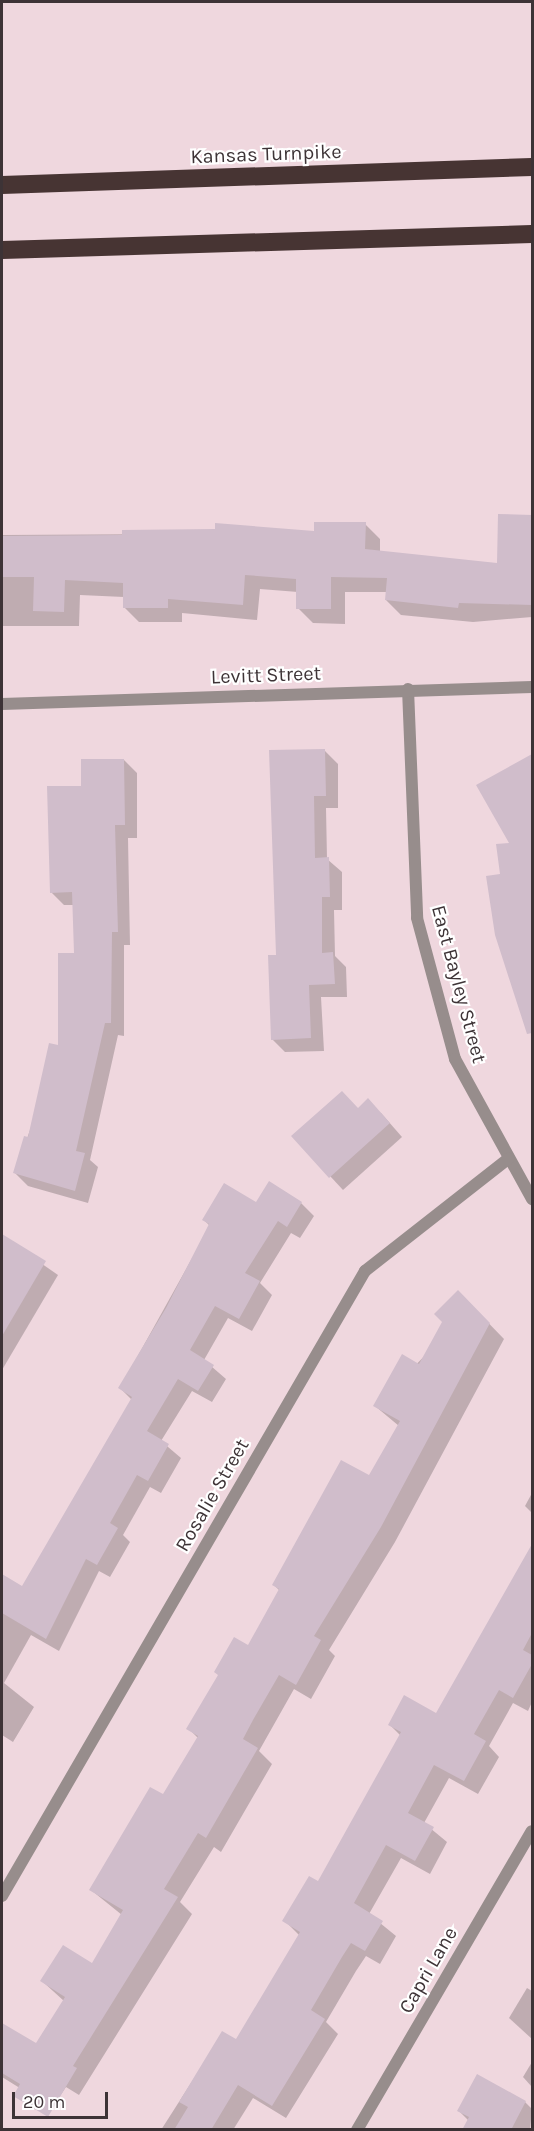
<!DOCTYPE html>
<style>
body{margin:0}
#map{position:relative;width:534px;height:2131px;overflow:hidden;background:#efd7de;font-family:Karla,sans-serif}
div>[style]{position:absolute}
.shadow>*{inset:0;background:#0003}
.building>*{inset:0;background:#d0bdcb}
.street>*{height:12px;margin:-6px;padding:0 6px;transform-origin:6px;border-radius:6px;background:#978d8c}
.highway>*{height:18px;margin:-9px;padding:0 9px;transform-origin:9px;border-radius:9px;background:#473433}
span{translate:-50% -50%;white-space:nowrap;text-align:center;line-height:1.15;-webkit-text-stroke:4.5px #fff;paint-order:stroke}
.street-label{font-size:20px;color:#3d3336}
.frame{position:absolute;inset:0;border:3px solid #3d3336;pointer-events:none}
.scale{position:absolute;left:12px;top:2092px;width:96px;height:27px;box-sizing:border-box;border:3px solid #3d3336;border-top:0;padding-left:8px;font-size:18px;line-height:21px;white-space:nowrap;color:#3d3336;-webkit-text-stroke:4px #fff;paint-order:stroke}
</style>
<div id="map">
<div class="shadow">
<i style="clip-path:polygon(500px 515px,532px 516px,532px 617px,473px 622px,401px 615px,386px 600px,387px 592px,345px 592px,345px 624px,313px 623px,298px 608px,298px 592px,260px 589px,257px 620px,182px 613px,182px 622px,139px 622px,124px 607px,124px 597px,80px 595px,79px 626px,2px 626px,2px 535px,315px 533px,365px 524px,380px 539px,380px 552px,499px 564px)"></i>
<i style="clip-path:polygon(271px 751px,325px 751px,338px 764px,338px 808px,326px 808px,327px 859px,342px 872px,342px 910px,334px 910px,335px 956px,346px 967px,347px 997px,321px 997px,324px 1051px,285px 1052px,272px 1039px,277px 956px)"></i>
<i style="clip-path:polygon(532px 756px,532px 1029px,525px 1021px,502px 875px,511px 844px,478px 786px)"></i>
<i style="clip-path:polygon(124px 760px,137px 773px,137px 838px,128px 838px,130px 945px,124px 945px,124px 1036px,118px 1035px,90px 1160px,98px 1167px,88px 1203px,28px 1186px,15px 1173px,59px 1047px,75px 954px,74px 905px,64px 905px,51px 892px,82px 787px)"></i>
<i style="clip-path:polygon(358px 1109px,381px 1113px,402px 1137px,343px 1190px,293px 1136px)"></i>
<i style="clip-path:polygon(301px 1203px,314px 1216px,300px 1238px,291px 1233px,260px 1283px,272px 1295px,252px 1331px,228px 1318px,204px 1360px,226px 1379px,212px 1402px,192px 1391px,161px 1441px,181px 1458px,161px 1493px,150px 1487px,123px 1535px,130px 1542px,110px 1577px,99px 1571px,59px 1651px,31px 1635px,4px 1683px,34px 1707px,13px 1742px,2px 1735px,2px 1576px,23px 1588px,132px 1400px,120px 1388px,210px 1226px,203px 1219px,257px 1204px)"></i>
<i style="clip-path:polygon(2px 1236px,58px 1275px,2px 1370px)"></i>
<i style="clip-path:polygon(473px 1307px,504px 1339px,395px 1542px,329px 1650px,335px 1656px,311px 1699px,294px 1689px,259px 1751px,272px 1764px,221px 1852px,214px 1847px,180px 1902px,192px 1914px,79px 2095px,66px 2087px,52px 2108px,2px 2077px,2px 2040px,9px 2029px,36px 2045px,64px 2001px,42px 1981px,92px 1965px,122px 1915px,91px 1890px,164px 1797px,198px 1738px,188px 1728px,249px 1647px,280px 1591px,274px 1585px,370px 1478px,399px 1426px,375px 1406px)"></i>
<i style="clip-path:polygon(532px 1493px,532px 1513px,525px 1506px)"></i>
<i style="clip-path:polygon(532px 1547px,532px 1702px,528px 1711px,513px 1703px,489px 1746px,499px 1757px,478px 1794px,449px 1778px,424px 1823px,447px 1842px,430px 1874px,401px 1858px,369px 1914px,396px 1936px,380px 1964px,366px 1956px,356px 1971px,326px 2022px,338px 2034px,286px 2118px,253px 2098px,233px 2130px,161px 2130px,223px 2033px,236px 2041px,300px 1936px,284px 1920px,318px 1883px,401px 1736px,389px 1724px,436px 1715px)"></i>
<i style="clip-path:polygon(527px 1988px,532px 1991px,532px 2039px,509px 2018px)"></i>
<i style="clip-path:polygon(532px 2062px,532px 2087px,523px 2077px)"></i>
<i style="clip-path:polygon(525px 2102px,532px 2109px,530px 2130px,464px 2130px,469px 2121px,459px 2111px)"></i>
</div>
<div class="building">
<i style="clip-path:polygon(498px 514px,532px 515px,532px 605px,459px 603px,458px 608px,385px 600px,387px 578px,331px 577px,331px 609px,296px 609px,296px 579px,245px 575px,243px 605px,168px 599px,168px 608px,123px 608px,123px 583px,65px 580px,64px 612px,33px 611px,34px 577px,2px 577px,2px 536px,122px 535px,122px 530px,215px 529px,215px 523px,314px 531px,314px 522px,366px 522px,365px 549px,497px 563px)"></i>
<i style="clip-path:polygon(325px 749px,326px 796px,314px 796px,315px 858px,329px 857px,330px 897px,322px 897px,322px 953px,333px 952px,335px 984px,309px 985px,311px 1038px,271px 1040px,268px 955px,276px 955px,269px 750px)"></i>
<i style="clip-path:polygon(532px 754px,532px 1033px,527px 1034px,495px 935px,486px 876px,500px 874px,496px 844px,509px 843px,476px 785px)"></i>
<i style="clip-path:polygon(81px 759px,124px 759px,125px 825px,115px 825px,118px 932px,112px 932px,111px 1023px,105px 1023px,76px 1151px,85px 1153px,75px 1191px,13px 1173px,24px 1136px,28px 1137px,49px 1043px,58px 1045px,58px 953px,74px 953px,72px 892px,50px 893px,47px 786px,81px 786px)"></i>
<i style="clip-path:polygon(342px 1091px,358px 1108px,368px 1098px,390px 1123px,329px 1178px,291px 1136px)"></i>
<i style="clip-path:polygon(269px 1181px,302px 1202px,287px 1227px,278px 1221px,245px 1273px,260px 1281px,239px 1319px,215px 1306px,190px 1350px,214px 1365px,198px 1391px,178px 1379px,147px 1431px,169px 1444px,148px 1481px,137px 1475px,110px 1523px,118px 1528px,97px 1565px,86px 1559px,46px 1639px,2px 1613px,2px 1574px,22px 1586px,132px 1397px,118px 1388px,166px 1308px,209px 1224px,202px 1220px,224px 1183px,256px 1202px)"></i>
<i style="clip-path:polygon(2px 1234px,46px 1261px,2px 1336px)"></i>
<i style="clip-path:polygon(458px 1290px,490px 1323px,381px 1527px,314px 1636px,321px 1640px,296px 1685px,279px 1675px,253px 1720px,243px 1739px,258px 1748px,206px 1838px,198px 1833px,164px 1889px,178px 1897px,73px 2066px,77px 2068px,48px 2117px,13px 2096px,20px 2084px,2px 2073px,2px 2023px,36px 2043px,65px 1997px,40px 1981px,63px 1945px,92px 1963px,123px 1910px,89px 1890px,150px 1787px,163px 1794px,198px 1736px,186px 1729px,218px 1675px,214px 1672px,234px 1637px,248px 1645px,279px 1589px,272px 1585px,341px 1460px,369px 1475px,400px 1421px,373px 1406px,402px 1354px,419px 1364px,442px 1322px,434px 1314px)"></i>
<i style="clip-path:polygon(532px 1544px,532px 1633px,523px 1650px,532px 1655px,532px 1664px,513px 1698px,499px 1690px,474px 1734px,486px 1741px,464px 1781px,434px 1765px,408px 1813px,434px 1827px,415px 1861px,386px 1845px,354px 1903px,383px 1921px,365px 1951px,351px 1943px,342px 1957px,311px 2010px,325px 2019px,300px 2060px,272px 2106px,238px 2085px,211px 2130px,174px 2130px,188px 2107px,179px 2102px,222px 2031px,236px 2039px,300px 1932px,282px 1921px,309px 1876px,318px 1881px,401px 1732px,388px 1725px,404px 1695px,436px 1713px)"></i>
<i style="clip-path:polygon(477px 2074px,526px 2101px,511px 2130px,462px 2130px,469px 2117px,457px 2111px)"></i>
</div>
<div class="street">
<i style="left:408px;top:689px;width:229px;rotate:87.7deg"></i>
<i style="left:417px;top:918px;width:146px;rotate:74.9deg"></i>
<i style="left:455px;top:1059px;width:160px;rotate:61.2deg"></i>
<i style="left:2px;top:704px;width:530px;rotate:-1.84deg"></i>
<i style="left:2px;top:1896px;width:723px;rotate:-59.85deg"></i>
<i style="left:365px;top:1271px;width:182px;rotate:-38.1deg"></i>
<i style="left:357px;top:2130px;width:346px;rotate:-59.7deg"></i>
</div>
<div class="highway">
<i style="left:2px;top:185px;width:530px;rotate:-1.95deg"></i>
<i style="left:2px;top:250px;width:530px;rotate:-1.73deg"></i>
</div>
<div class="street-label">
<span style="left:266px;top:154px;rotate:-2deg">Kansas Turnpike</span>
<span style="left:266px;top:675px;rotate:-2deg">Levitt Street</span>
<span style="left:459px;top:984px;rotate:75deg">East Bayley Street</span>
<span style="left:212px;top:1495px;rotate:-60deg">Rosalie Street</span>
<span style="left:428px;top:1970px;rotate:-60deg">Capri Lane</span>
</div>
<div class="frame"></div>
<div class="scale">20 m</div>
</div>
